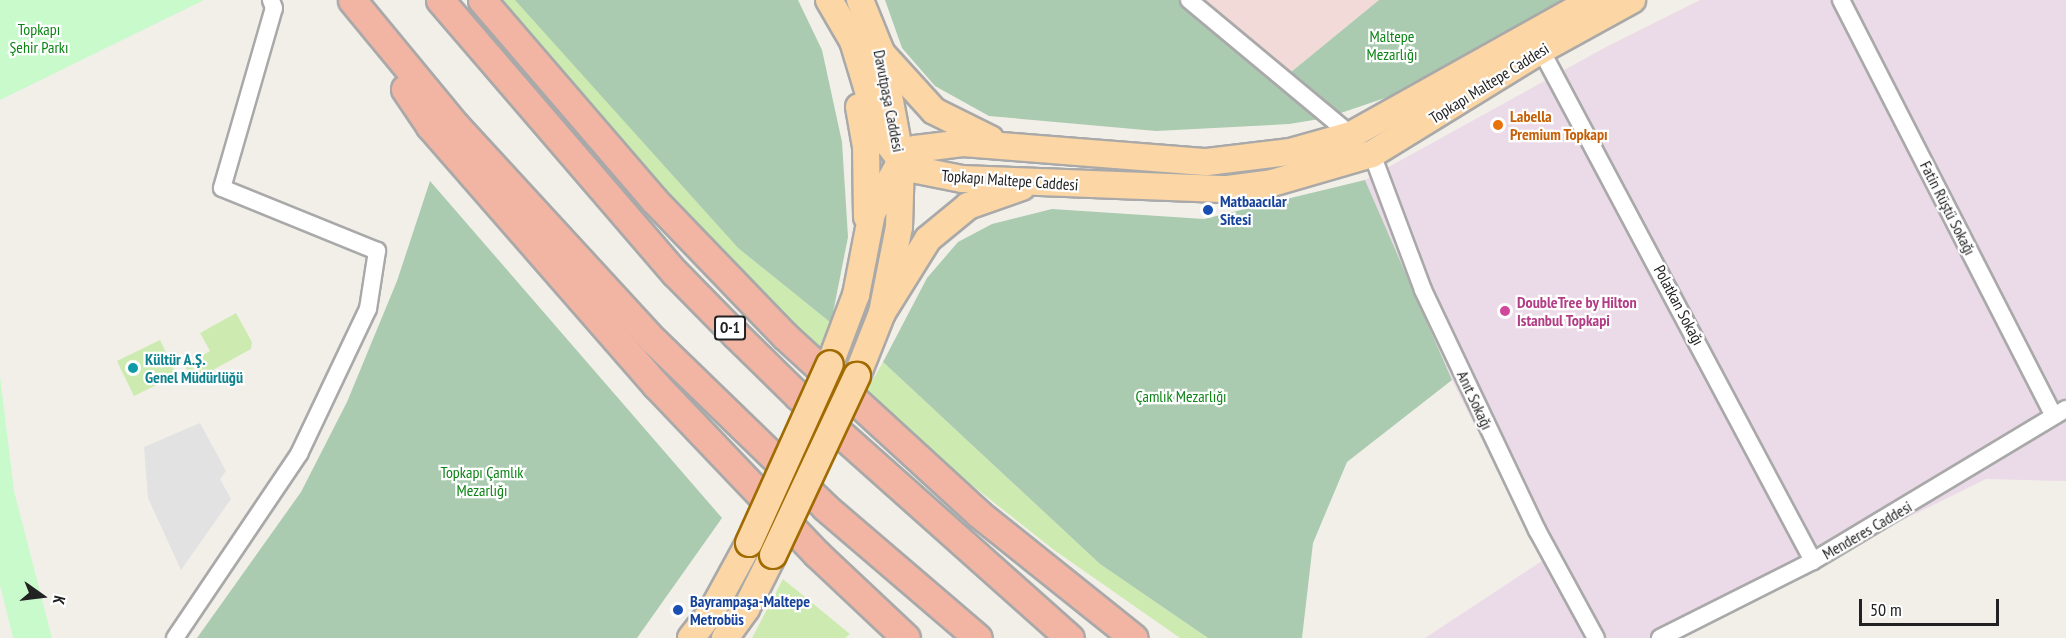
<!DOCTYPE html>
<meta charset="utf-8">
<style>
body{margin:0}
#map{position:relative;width:2066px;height:638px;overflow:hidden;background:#f2efe9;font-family:"PT Sans Narrow",sans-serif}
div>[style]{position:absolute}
.commercial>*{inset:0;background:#f2dad9}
.industrial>*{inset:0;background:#ebdbe8}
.grass>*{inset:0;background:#cdebb0;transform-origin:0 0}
.cemetery>*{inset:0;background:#aacbaf}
.park>*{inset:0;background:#c8facc}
.parking>*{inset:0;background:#e2e2e2}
.roads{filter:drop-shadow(2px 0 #a9a9a9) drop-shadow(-2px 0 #a9a9a9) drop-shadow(0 2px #a9a9a9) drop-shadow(0 -2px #a9a9a9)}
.minor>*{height:16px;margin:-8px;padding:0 8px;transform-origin:8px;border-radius:8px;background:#fff}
.primary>*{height:26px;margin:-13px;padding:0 13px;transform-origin:13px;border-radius:13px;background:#fcd6a4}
.trunk>*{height:27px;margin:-13.5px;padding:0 13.5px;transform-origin:13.5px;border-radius:13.5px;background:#f2b4a3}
.bridges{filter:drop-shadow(2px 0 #a06b00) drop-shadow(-2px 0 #a06b00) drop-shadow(0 2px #a06b00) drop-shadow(0 -2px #a06b00)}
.primary-bridge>*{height:26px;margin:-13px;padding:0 13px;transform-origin:13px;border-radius:13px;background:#fcd6a4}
.dots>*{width:16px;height:16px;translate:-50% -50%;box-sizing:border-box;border:3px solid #fff;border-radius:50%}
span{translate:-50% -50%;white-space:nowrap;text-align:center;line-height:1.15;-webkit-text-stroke:4.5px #fff;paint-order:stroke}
.shield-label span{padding:2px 4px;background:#fff;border:2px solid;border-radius:4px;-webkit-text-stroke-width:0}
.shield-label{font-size:15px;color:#222;font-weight:700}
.park-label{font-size:16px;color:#0c8416}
.street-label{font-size:16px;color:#222}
.food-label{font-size:16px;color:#c56008;font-weight:700}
.left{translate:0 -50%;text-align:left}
.transit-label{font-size:16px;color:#164399;font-weight:700}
.hotel-label{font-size:16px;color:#b23c85;font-weight:700}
.culture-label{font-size:16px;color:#0d838f;font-weight:700}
.north{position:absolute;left:12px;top:566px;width:60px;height:60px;-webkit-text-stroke:4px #fff;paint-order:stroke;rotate:104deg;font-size:16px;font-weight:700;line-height:24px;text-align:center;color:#222}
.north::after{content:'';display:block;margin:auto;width:21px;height:27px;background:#222;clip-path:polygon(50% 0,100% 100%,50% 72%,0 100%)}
.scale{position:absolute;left:1859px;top:599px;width:140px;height:27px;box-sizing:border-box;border:3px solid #222;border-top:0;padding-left:8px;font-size:18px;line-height:21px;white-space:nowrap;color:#222;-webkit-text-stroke:4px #fff;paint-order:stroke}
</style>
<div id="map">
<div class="commercial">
<i style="clip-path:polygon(1198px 0,1379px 0,1285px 77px)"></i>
</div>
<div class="industrial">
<i style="clip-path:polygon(1700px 0,2066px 0,2066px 481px,1986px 479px,1664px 638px,1425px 638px,1542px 561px,1452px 380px,1365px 180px,1606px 47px)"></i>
</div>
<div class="grass">
<i style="clip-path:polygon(497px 0,516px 0,738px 248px,831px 323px,820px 353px,764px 300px)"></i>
<i style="clip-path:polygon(236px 313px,252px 342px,251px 349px,193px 381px,184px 365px,210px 351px,200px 333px)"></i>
<i style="left:160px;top:340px;width:39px;height:48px;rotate:64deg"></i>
<i style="clip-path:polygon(883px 362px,1100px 564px,1208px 638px,1180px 638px,1054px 550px,906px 433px,864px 395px)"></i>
<i style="clip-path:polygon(783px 579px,850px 634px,845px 638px,752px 638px)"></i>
</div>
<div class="cemetery">
<i style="clip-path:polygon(515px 0,798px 0,822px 50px,842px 142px,848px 237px,831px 323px,738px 248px)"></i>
<i style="clip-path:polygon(885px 0,1198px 0,1285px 77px,1379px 0,1564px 0,1391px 96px,1326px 118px,1289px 124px,1156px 131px,989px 116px,935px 86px,902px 48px)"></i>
<i style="clip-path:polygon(1365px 180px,1452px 380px,1347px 462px,1313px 543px,1302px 638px,1208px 638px,1100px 564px,883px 362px,927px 278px,958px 242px,992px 224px,1052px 209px,1204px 219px)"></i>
<i style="clip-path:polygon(430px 181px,722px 518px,637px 638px,197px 638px,301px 492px,347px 402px,397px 281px)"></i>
</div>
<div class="park">
<i style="clip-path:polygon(0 0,204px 0,0 100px)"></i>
<i style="clip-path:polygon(0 376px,14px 491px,52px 638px,13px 638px,0 585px)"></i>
</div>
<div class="parking">
<i style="clip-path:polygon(200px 423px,226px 471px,220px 479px,231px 499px,181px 570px,148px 498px,144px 447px)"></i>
</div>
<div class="roads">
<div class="minor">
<i style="left:1189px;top:0;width:211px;rotate:39.8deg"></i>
<i style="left:1841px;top:0;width:467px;rotate:62.9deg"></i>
<i style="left:1541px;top:50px;width:579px;rotate:61.97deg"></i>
<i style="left:1372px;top:154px;width:145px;rotate:69.4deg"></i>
<i style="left:1423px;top:290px;width:266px;rotate:64.6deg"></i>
<i style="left:1537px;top:530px;width:123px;rotate:61.4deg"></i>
<i style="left:175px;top:638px;width:222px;rotate:-56deg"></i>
<i style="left:299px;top:454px;width:161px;rotate:-64.6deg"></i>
<i style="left:368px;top:309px;width:59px;rotate:-81.2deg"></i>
<i style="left:377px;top:251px;width:167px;rotate:-157.9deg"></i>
<i style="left:222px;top:188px;width:187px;rotate:-73.9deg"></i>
<i style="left:274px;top:8px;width:9px;rotate:-111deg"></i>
<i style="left:1660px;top:638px;width:171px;rotate:-26.7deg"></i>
<i style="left:1813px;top:561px;width:295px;rotate:-31deg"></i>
</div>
<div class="primary">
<i style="left:829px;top:0;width:48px;rotate:59.7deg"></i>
<i style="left:853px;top:41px;width:97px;rotate:73.2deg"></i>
<i style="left:881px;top:134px;width:34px;rotate:53deg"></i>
<i style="left:901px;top:161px;width:14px;rotate:36deg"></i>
<i style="left:912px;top:169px;width:51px;rotate:11.3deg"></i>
<i style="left:962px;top:179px;width:266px;rotate:2.2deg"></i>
<i style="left:1228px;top:189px;width:44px;rotate:-7.8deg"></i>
<i style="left:1272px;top:183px;width:104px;rotate:-16.2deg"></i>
<i style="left:1372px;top:154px;width:198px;rotate:-31.6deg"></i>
<i style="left:1541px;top:50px;width:104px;rotate:-28.8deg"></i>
<i style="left:860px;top:0;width:56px;rotate:68deg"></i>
<i style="left:881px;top:52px;width:111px;rotate:79.6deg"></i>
<i style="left:901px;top:161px;width:66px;rotate:91.7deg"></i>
<i style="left:899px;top:227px;width:88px;rotate:101.2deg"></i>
<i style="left:884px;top:56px;width:74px;rotate:47.7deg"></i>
<i style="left:934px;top:111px;width:63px;rotate:26.6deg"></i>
<i style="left:859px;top:107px;width:39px;rotate:80deg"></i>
<i style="left:866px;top:145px;width:72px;rotate:89.2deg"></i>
<i style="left:830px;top:364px;width:74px;rotate:-69.4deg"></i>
<i style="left:856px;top:295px;width:84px;rotate:-79deg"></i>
<i style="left:872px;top:213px;width:60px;rotate:-60.9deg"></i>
<i style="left:901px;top:161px;width:18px;rotate:-41deg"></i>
<i style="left:915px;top:149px;width:48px;rotate:-7.1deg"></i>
<i style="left:963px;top:143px;width:245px;rotate:4.5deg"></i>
<i style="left:1207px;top:162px;width:84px;rotate:-6.9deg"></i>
<i style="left:1290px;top:152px;width:63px;rotate:-15.6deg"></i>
<i style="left:1351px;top:135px;width:277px;rotate:-29.2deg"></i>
<i style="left:857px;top:376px;width:68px;rotate:-68.4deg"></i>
<i style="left:882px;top:313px;width:87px;rotate:-58.1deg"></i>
<i style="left:928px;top:239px;width:52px;rotate:-39.5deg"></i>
<i style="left:968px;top:206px;width:57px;rotate:-19.4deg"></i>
<i style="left:691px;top:638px;width:34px;rotate:-52deg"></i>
<i style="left:712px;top:611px;width:77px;rotate:-61.4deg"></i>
<i style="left:725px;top:638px;width:36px;rotate:-54deg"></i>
<i style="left:746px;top:609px;width:60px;rotate:-63.4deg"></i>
</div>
<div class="trunk">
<i style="left:352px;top:0;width:163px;rotate:50.5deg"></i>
<i style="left:456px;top:126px;width:292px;rotate:47.4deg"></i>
<i style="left:654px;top:341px;width:238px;rotate:44.1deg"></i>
<i style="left:825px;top:507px;width:201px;rotate:40.6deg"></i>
<i style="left:440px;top:0;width:360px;rotate:49.3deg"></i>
<i style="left:675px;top:273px;width:86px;rotate:45.5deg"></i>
<i style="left:735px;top:334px;width:88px;rotate:44.5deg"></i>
<i style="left:798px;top:396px;width:364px;rotate:41.7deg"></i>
<i style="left:482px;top:0;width:264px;rotate:49.3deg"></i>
<i style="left:654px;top:200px;width:189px;rotate:46.1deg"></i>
<i style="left:785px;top:336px;width:263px;rotate:42.5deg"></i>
<i style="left:979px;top:514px;width:198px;rotate:38.7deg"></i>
<i style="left:405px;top:89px;width:45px;rotate:56deg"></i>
<i style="left:430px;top:126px;width:344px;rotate:48.9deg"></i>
<i style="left:656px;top:385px;width:233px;rotate:46.4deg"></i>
<i style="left:817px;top:554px;width:122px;rotate:43.3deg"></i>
</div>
</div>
<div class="bridges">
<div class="primary-bridge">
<i style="left:749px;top:543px;width:196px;rotate:-65.7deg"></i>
<i style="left:773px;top:555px;width:198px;rotate:-64.9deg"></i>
</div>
</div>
<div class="dots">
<i style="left:1498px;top:125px;background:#e8710a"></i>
<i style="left:1208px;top:210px;background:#1a4fb4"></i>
<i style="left:1505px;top:311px;background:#d1479c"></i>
<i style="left:133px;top:368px;background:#0f9aa8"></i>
<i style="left:678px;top:610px;background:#1a4fb4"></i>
</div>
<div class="shield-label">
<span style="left:730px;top:328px">O-1</span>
</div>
<div class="park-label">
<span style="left:39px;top:38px">Topkapı<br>Şehir Parkı</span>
<span style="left:1392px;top:45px">Maltepe<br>Mezarlığı</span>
<span style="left:1181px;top:396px">Çamlık Mezarlığı</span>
<span style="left:482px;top:481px">Topkapı Çamlık<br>Mezarlığı</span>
</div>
<div class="street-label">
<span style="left:1489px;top:83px;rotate:-32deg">Topkapı Maltepe Caddesi</span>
<span style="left:889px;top:101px;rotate:79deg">Davutpaşa Caddesi</span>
<span style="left:1010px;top:180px;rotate:4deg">Topkapı Maltepe Caddesi</span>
<span style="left:1948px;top:208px;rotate:63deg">Fatin Rüştü Sokağı</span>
<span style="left:1679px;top:305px;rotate:62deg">Polatkan Sokağı</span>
<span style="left:1475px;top:400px;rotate:65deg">Anıt Sokağı</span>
<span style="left:1867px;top:530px;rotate:-30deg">Menderes Caddesi</span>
</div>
<div class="food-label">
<span class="left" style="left:1510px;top:125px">Labella<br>Premium Topkapı</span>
</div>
<div class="transit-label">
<span class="left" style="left:1220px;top:210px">Matbaacılar<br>Sitesi</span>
<span class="left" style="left:690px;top:610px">Bayrampaşa-Maltepe<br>Metrobüs</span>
</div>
<div class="hotel-label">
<span class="left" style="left:1517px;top:311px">DoubleTree by Hilton<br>Istanbul Topkapi</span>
</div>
<div class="culture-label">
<span class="left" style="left:145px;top:368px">Kültür A.Ş.<br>Genel Müdürlüğü</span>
</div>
<div class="north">K</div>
<div class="scale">50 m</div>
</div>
